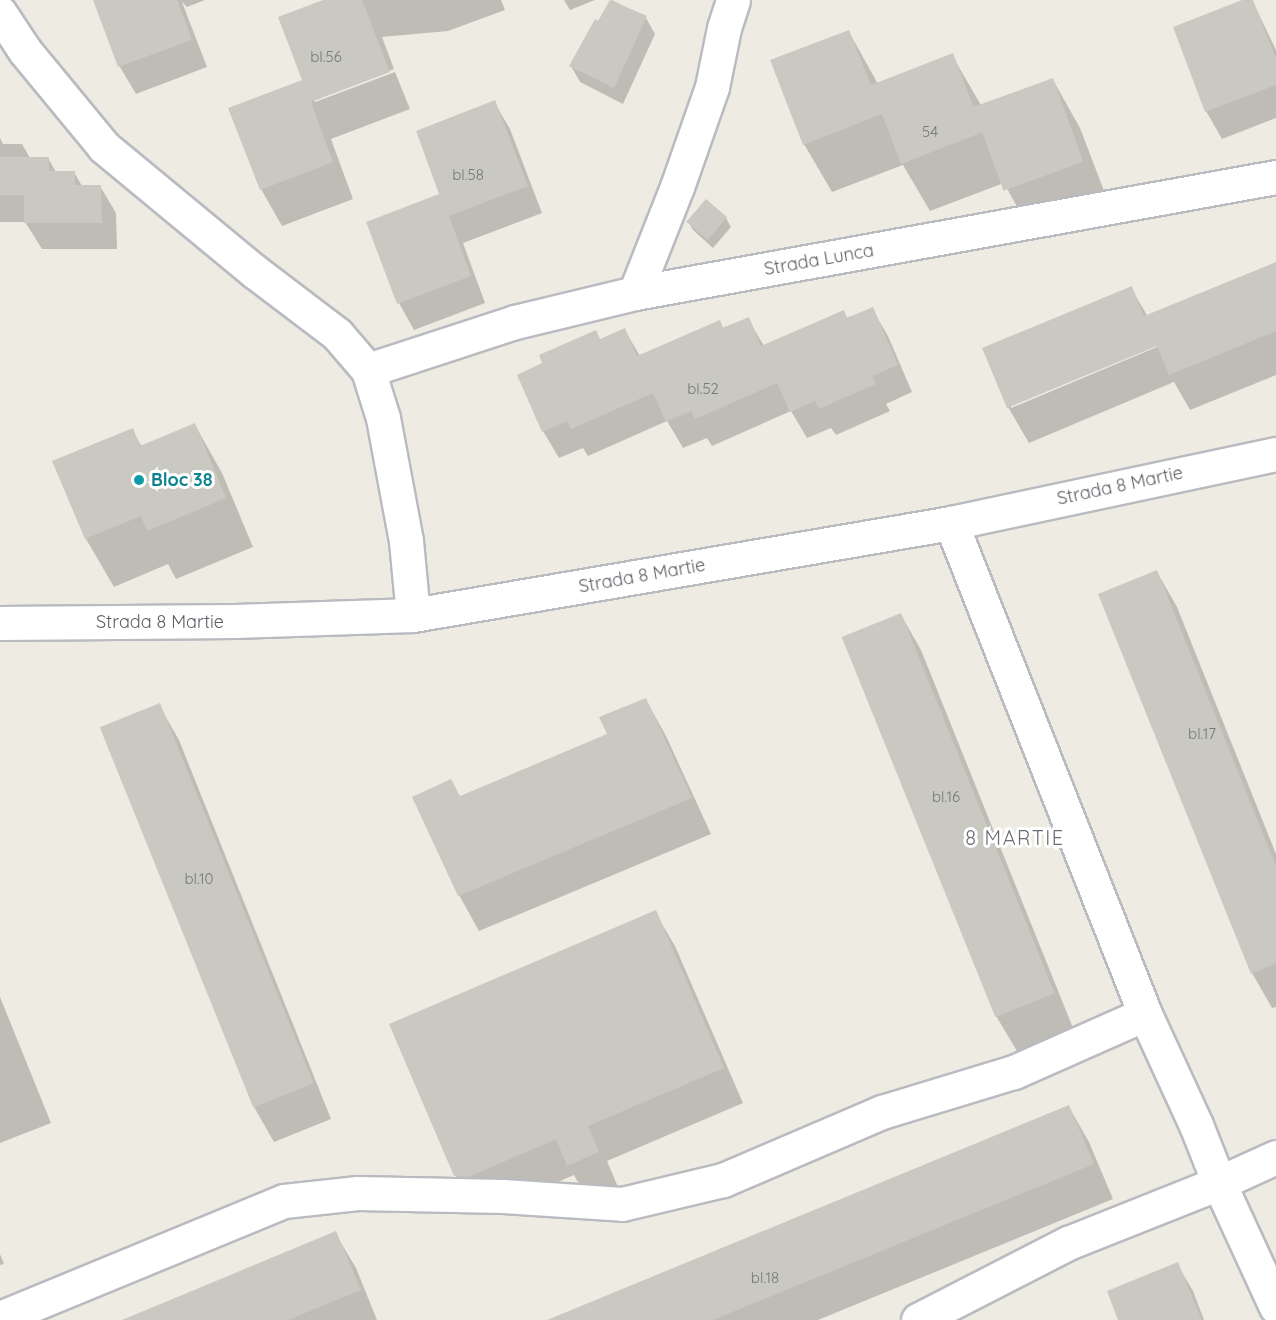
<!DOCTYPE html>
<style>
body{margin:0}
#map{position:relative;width:1276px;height:1320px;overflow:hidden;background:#eeece2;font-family:Quicksand,sans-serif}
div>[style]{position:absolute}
.shadow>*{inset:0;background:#0003}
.building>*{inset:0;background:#cac9c1;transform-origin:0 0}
.roads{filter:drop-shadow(2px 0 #babbc1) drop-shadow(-2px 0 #babbc1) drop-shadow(0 2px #babbc1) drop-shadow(0 -2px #babbc1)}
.minor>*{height:33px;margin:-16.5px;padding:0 16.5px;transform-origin:16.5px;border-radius:16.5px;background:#fff}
.dots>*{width:16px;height:16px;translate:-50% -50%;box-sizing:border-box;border:3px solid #fff;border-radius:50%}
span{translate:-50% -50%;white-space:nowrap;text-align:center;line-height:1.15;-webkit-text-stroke:6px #fff;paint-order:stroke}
.number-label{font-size:15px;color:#76787a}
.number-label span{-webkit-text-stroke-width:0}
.street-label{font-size:18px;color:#5a5d63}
.culture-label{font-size:18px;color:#0d838f;font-weight:700}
.left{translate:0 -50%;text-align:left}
.neighbourhood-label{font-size:20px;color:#6b6f75;letter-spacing:1.5px}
</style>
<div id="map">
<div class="shadow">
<i style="clip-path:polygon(95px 0,205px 0,187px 7px,182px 2px,207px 67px,136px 94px,120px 67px)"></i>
<i style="clip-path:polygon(328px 0,501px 0,505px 10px,448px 31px,382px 37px,394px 69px,315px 99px,315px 102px,395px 72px,410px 109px,331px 139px,353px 199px,282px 226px,261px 189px,303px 81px)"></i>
<i style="clip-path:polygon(564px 0,595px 0,570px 10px)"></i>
<i style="clip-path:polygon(612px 0,646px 18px,655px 34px,623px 104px,580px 82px,571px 66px)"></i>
<i style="clip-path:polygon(1247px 0,1252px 0,1276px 50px,1276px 118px,1222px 139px,1206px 111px)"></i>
<i style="clip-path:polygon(849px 32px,878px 84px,952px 55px,982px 107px,1053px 80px,1080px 128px,1111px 209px,1034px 238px,1004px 183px,930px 211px,903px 165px,832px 192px,804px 144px)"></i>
<i style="clip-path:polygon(494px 102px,510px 129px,542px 213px,463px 243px,485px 303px,414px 330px,399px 303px,441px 194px)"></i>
<i style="clip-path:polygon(0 138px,3px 144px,22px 144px,30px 158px,48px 158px,56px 172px,74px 172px,82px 186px,100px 186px,116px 213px,117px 249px,42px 249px,25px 222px,0 222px)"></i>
<i style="clip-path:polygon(706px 201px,726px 218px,731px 227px,713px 248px,693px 230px,688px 221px)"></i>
<i style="clip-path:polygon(evenodd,1276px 263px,1276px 375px,1190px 410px,1174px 382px,1029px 443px,1008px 407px,984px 349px,1131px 288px,1148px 317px,1276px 263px,1163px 342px,1164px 344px,1011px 408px,1011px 405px,1163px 342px)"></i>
<i style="clip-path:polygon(872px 309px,888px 336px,912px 392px,886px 404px,890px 411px,836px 435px,831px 428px,807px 438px,791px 411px,712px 446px,707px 438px,683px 448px,667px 421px,588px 456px,583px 448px,559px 458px,543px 431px,600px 340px,624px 329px,640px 356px,748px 319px,764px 346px)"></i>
<i style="clip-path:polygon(195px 425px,222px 473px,253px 547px,176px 579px,168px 564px,114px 587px,86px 539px,54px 462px,132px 430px,142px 447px)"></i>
<i style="clip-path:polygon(1157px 572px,1177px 607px,1276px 854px,1276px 1007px,1272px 1008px,1252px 973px)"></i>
<i style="clip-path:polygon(901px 615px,921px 650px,1073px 1028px,1017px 1051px,996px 1016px,844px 637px)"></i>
<i style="clip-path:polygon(646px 700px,666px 736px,711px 834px,479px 931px,459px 895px,460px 798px,609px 735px)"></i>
<i style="clip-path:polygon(159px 705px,179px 740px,331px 1119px,274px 1142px,254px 1107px,102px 728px)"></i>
<i style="clip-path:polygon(655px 912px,675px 946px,743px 1103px,607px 1161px,618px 1187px,588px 1200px,574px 1175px,489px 1211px,476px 1211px,456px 1176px)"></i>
<i style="clip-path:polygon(0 997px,51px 1123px,0 1143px)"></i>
<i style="clip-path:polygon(1069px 1107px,1089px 1142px,1113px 1199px,818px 1320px,573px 1320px)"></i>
<i style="clip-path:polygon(335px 1233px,356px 1268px,377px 1320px,123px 1320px)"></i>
<i style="clip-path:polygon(0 1254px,4px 1264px,0 1265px)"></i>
<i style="clip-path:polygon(1177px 1264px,1193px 1291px,1204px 1320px,1120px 1320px)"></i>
</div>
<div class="building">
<i style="clip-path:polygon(93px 0,177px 0,192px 40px,118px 67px)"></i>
<i style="clip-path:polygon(323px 0,362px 0,390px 72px,311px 102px,333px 162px,260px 190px,228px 108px,302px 80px,278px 17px)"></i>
<i style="clip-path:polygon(610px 0,647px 16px,614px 88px,569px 66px,595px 19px,598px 21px)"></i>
<i style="clip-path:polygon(1242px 0,1253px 0,1276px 59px,1276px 85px,1205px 112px,1173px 27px)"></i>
<i style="clip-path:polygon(849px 30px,871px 85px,953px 53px,983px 132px,901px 164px,882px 114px,803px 145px,770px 60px)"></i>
<i style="left:1053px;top:78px;width:89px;height:85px;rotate:70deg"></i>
<i style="clip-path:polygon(495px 100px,528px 186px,449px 216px,471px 276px,397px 304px,366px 222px,439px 194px,416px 131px)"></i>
<i style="clip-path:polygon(0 157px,49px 157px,49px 171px,75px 171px,75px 185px,101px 185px,102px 223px,24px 223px,24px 195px,0 195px)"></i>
<i style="left:706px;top:199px;width:28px;height:30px;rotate:41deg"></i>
<i style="clip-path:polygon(1276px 262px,1276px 331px,1169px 375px,1157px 346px,1007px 408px,982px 348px,1132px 286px,1144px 316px)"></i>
<i style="clip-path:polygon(873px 307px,898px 365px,872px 376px,876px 384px,819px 409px,815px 401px,790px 412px,777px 383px,695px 419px,691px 411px,666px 422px,653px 393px,571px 429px,567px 421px,542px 432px,517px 375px,542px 363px,539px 355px,596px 330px,600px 339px,625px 328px,637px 356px,720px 320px,723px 328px,749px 317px,761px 346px,844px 310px,847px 318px)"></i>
<i style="clip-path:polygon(195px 423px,226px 498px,147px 531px,141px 516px,85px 539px,52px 461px,133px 428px,140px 446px)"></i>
<i style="clip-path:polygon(1157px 570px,1276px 866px,1276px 963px,1251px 974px,1098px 594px)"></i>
<i style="left:901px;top:613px;width:410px;height:64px;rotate:68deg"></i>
<i style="clip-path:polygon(646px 698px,692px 798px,458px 896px,412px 797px,451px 779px,460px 796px,607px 734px,599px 717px)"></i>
<i style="left:160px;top:703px;width:410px;height:65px;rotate:68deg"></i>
<i style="clip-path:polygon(656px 910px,724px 1068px,588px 1126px,599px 1152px,567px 1166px,556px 1139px,469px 1177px,454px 1176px,389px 1024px)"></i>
<i style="clip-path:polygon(1069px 1105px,1094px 1164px,713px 1320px,547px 1320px)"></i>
<i style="clip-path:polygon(336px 1231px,361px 1290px,288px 1320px,122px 1320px)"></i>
<i style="clip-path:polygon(1178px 1262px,1202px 1320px,1118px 1320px,1107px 1291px)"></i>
</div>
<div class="roads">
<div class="minor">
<i style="left:0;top:13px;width:45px;rotate:56.7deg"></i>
<i style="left:25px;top:51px;width:124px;rotate:50.5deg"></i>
<i style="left:104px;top:147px;width:195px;rotate:39.6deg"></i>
<i style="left:254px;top:271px;width:104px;rotate:37.2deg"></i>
<i style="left:337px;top:334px;width:48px;rotate:49.3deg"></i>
<i style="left:368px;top:370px;width:50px;rotate:72.6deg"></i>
<i style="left:383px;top:418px;width:125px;rotate:79.4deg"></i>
<i style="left:406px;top:541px;width:74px;rotate:84.6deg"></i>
<i style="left:635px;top:293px;width:114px;rotate:-68.4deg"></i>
<i style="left:677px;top:187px;width:106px;rotate:-70.7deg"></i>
<i style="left:712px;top:87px;width:60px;rotate:-78.5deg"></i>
<i style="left:724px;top:28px;width:29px;rotate:-72deg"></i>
<i style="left:368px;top:370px;width:155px;rotate:-18.1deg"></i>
<i style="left:515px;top:322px;width:123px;rotate:-13.6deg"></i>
<i style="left:635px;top:293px;width:651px;rotate:-10.26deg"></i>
<i style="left:0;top:623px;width:235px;rotate:-0.5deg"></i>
<i style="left:235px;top:621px;width:178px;rotate:-1.9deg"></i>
<i style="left:413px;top:615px;width:546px;rotate:-9.7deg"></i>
<i style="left:951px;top:523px;width:332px;rotate:-12deg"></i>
<i style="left:1276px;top:1157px;width:63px;rotate:155.5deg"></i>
<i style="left:1219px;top:1183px;width:136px;rotate:65.3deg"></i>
<i style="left:0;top:1318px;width:307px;rotate:-22.4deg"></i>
<i style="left:284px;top:1201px;width:74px;rotate:-6.2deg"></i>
<i style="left:358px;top:1193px;width:145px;rotate:1.2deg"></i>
<i style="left:503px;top:1196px;width:119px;rotate:3.8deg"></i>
<i style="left:622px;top:1204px;width:104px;rotate:-13.4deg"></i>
<i style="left:723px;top:1180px;width:173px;rotate:-23.2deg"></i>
<i style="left:882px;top:1112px;width:138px;rotate:-16.9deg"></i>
<i style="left:1014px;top:1072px;width:143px;rotate:-23.9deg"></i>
<i style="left:918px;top:1320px;width:169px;rotate:-27.2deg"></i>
<i style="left:1068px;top:1243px;width:162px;rotate:-21.7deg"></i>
<i style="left:1219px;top:1183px;width:62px;rotate:-111.6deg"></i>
<i style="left:1196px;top:1125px;width:122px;rotate:-114.7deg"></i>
<i style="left:1145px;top:1014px;width:528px;rotate:-111.56deg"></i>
</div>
</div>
<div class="dots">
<i style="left:139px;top:480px;background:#0f9aa8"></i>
</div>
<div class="number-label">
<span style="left:326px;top:57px">bl.56</span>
<span style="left:930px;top:132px">54</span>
<span style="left:468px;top:175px">bl.58</span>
<span style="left:703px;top:389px">bl.52</span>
<span style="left:1202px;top:734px">bl.17</span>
<span style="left:946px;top:797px">bl.16</span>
<span style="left:199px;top:879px">bl.10</span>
<span style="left:765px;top:1278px">bl.18</span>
</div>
<div class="street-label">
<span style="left:819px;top:260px;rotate:-10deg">Strada Lunca</span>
<span style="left:1120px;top:486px;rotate:-12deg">Strada 8 Martie</span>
<span style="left:642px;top:576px;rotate:-10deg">Strada 8 Martie</span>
<span style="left:160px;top:622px">Strada 8 Martie</span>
</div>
<div class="culture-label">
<span class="left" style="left:151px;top:480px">Bloc 38</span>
</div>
<div class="neighbourhood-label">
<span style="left:1015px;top:837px">8 MARTIE</span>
</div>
</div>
